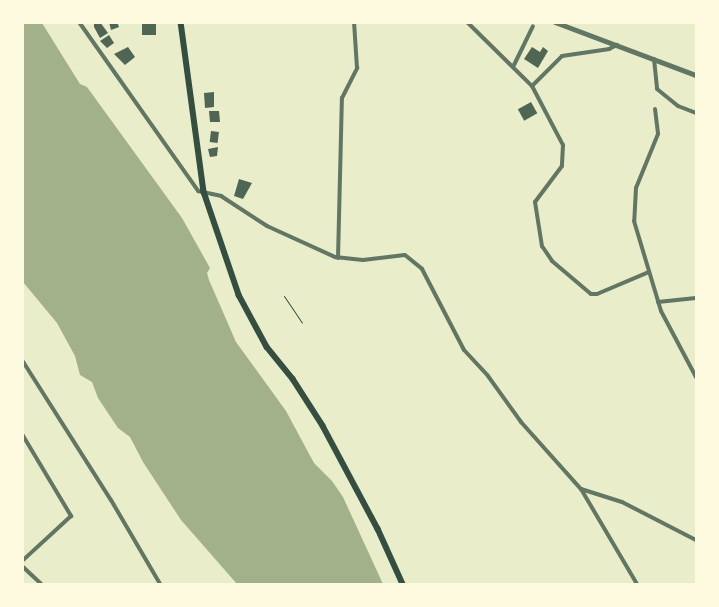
<!DOCTYPE html>
<style>
body{margin:0}
#map{position:relative;width:719px;height:607px;overflow:hidden;background:#e9edc9;font-family:"DM Sans",sans-serif}
div>[style]{position:absolute}
.water>*{inset:0;background:#a3b18a}
.building>*{inset:0;background:#4f6655;transform-origin:0 0}
.path>*{height:1px;margin:-0.5px;padding:0 0.5px;transform-origin:0.5px;border-radius:0.5px;background:#344e41}
.minor>*{height:4px;margin:-2px;padding:0 2px;transform-origin:2px;border-radius:2px;background:#617663}
.tertiary>*{height:4.5px;margin:-2.25px;padding:0 2.25px;transform-origin:2.25px;border-radius:2.25px;background:#617663}
.trunk>*{height:5.5px;margin:-2.75px;padding:0 2.75px;transform-origin:2.75px;border-radius:2.75px;background:#344e41}
span{translate:-50% -50%;white-space:nowrap;text-align:center;line-height:1.15;-webkit-text-stroke:4px #fefae0;paint-order:stroke}
.frame{position:absolute;inset:0;border:24px solid #fefae0;pointer-events:none}
</style>
<div id="map">
<div class="water">
<i style="clip-path:polygon(23px 22px,42px 23px,80px 84px,87px 87px,182px 218px,210px 268px,207px 273px,209px 280px,236px 342px,286px 411px,314px 463px,332px 481px,343px 497px,383px 584px,237px 584px,181px 520px,143px 462px,130px 437px,118px 428px,98px 398px,92px 382px,80px 375px,75px 356px,57px 323px,23px 282px)"></i>
</div>
<div class="building">
<i style="clip-path:polygon(100px 22px,108px 33px,100px 38px,94px 27px,94px 23px)"></i>
<i style="clip-path:polygon(109px 22px,117px 22px,119px 27px,111px 30px)"></i>
<i style="left:142px;top:22px;width:14px;height:13px"></i>
<i style="clip-path:polygon(109px 35px,114px 43px,107px 48px,100px 41px)"></i>
<i style="clip-path:polygon(128px 47px,135px 57px,125px 65px,114px 54px)"></i>
<i style="clip-path:polygon(532px 47px,540px 52px,543px 47px,548px 51px,538px 68px,524px 59px)"></i>
<i style="clip-path:polygon(214px 92px,214px 107px,205px 108px,204px 93px)"></i>
<i style="left:531px;top:102px;width:13px;height:15px;rotate:61deg"></i>
<i style="clip-path:polygon(209px 111px,219px 111px,220px 122px,210px 122px)"></i>
<i style="left:211px;top:131px;width:8px;height:11px;rotate:7deg"></i>
<i style="clip-path:polygon(218px 147px,217px 156px,210px 157px,208px 149px)"></i>
<i style="clip-path:polygon(239px 179px,252px 183px,243px 199px,234px 196px)"></i>
</div>
<div class="path">
<i style="left:284px;top:296px;width:32px;rotate:56deg"></i>
</div>
<div class="minor">
<i style="left:79px;top:22px;width:207px;rotate:54.8deg"></i>
<i style="left:198px;top:191px;width:24px;rotate:12deg"></i>
<i style="left:221px;top:196px;width:55px;rotate:33.1deg"></i>
<i style="left:267px;top:226px;width:75px;rotate:24.5deg"></i>
<i style="left:335px;top:257px;width:28px;rotate:6deg"></i>
<i style="left:363px;top:260px;width:42px;rotate:-6.8deg"></i>
<i style="left:405px;top:255px;width:22px;rotate:39deg"></i>
<i style="left:422px;top:269px;width:91px;rotate:62.6deg"></i>
<i style="left:464px;top:350px;width:35px;rotate:47deg"></i>
<i style="left:488px;top:376px;width:57px;rotate:54.3deg"></i>
<i style="left:521px;top:422px;width:90px;rotate:48.2deg"></i>
<i style="left:581px;top:489px;width:110px;rotate:59.5deg"></i>
<i style="left:467px;top:22px;width:91px;rotate:44.6deg"></i>
<i style="left:532px;top:86px;width:67px;rotate:62.3deg"></i>
<i style="left:563px;top:145px;width:21px;rotate:93deg"></i>
<i style="left:562px;top:166px;width:45px;rotate:126.9deg"></i>
<i style="left:535px;top:202px;width:45px;rotate:81deg"></i>
<i style="left:542px;top:246px;width:18px;rotate:56deg"></i>
<i style="left:552px;top:261px;width:51px;rotate:40.2deg"></i>
<i style="left:591px;top:294px;width:6px"></i>
<i style="left:597px;top:294px;width:56px;rotate:-22.9deg"></i>
<i style="left:654px;top:59px;width:30px;rotate:84deg"></i>
<i style="left:657px;top:89px;width:27px;rotate:39deg"></i>
<i style="left:678px;top:106px;width:19px;rotate:21deg"></i>
<i style="left:514px;top:65px;width:43px;rotate:-64deg"></i>
<i style="left:532px;top:86px;width:42px;rotate:-45deg"></i>
<i style="left:562px;top:56px;width:48px;rotate:-8.5deg"></i>
<i style="left:609px;top:49px;width:9px;rotate:-27deg"></i>
<i style="left:655px;top:109px;width:25px;rotate:83deg"></i>
<i style="left:658px;top:134px;width:58px;rotate:112.2deg"></i>
<i style="left:636px;top:188px;width:33px;rotate:93deg"></i>
<i style="left:634px;top:221px;width:94px;rotate:73.3deg"></i>
<i style="left:661px;top:311px;width:75px;rotate:62.1deg"></i>
<i style="left:338px;top:258px;width:160px;rotate:-88.6deg"></i>
<i style="left:342px;top:98px;width:34px;rotate:-63deg"></i>
<i style="left:357px;top:68px;width:46px;rotate:-93.7deg"></i>
<i style="left:658px;top:302px;width:38px;rotate:-6deg"></i>
<i style="left:22px;top:360px;width:166px;rotate:57.6deg"></i>
<i style="left:111px;top:500px;width:97px;rotate:59.7deg"></i>
<i style="left:22px;top:434px;width:96px;rotate:59.1deg"></i>
<i style="left:71px;top:516px;width:67px;rotate:137.4deg"></i>
<i style="left:581px;top:489px;width:43px;rotate:17.6deg"></i>
<i style="left:622px;top:502px;width:83px;rotate:27.2deg"></i>
<i style="left:22px;top:566px;width:26px;rotate:43deg"></i>
</div>
<div class="tertiary">
<i style="left:555px;top:22px;width:151px;rotate:20.6deg"></i>
</div>
<div class="trunk">
<i style="left:181px;top:22px;width:172px;rotate:82.3deg"></i>
<i style="left:204px;top:192px;width:109px;rotate:71.2deg"></i>
<i style="left:239px;top:295px;width:59px;rotate:61.7deg"></i>
<i style="left:267px;top:347px;width:41px;rotate:50.9deg"></i>
<i style="left:293px;top:379px;width:56px;rotate:57.4deg"></i>
<i style="left:323px;top:426px;width:117px;rotate:61.9deg"></i>
<i style="left:378px;top:529px;width:60px;rotate:65.6deg"></i>
</div>
<div class="frame"></div>
</div>
